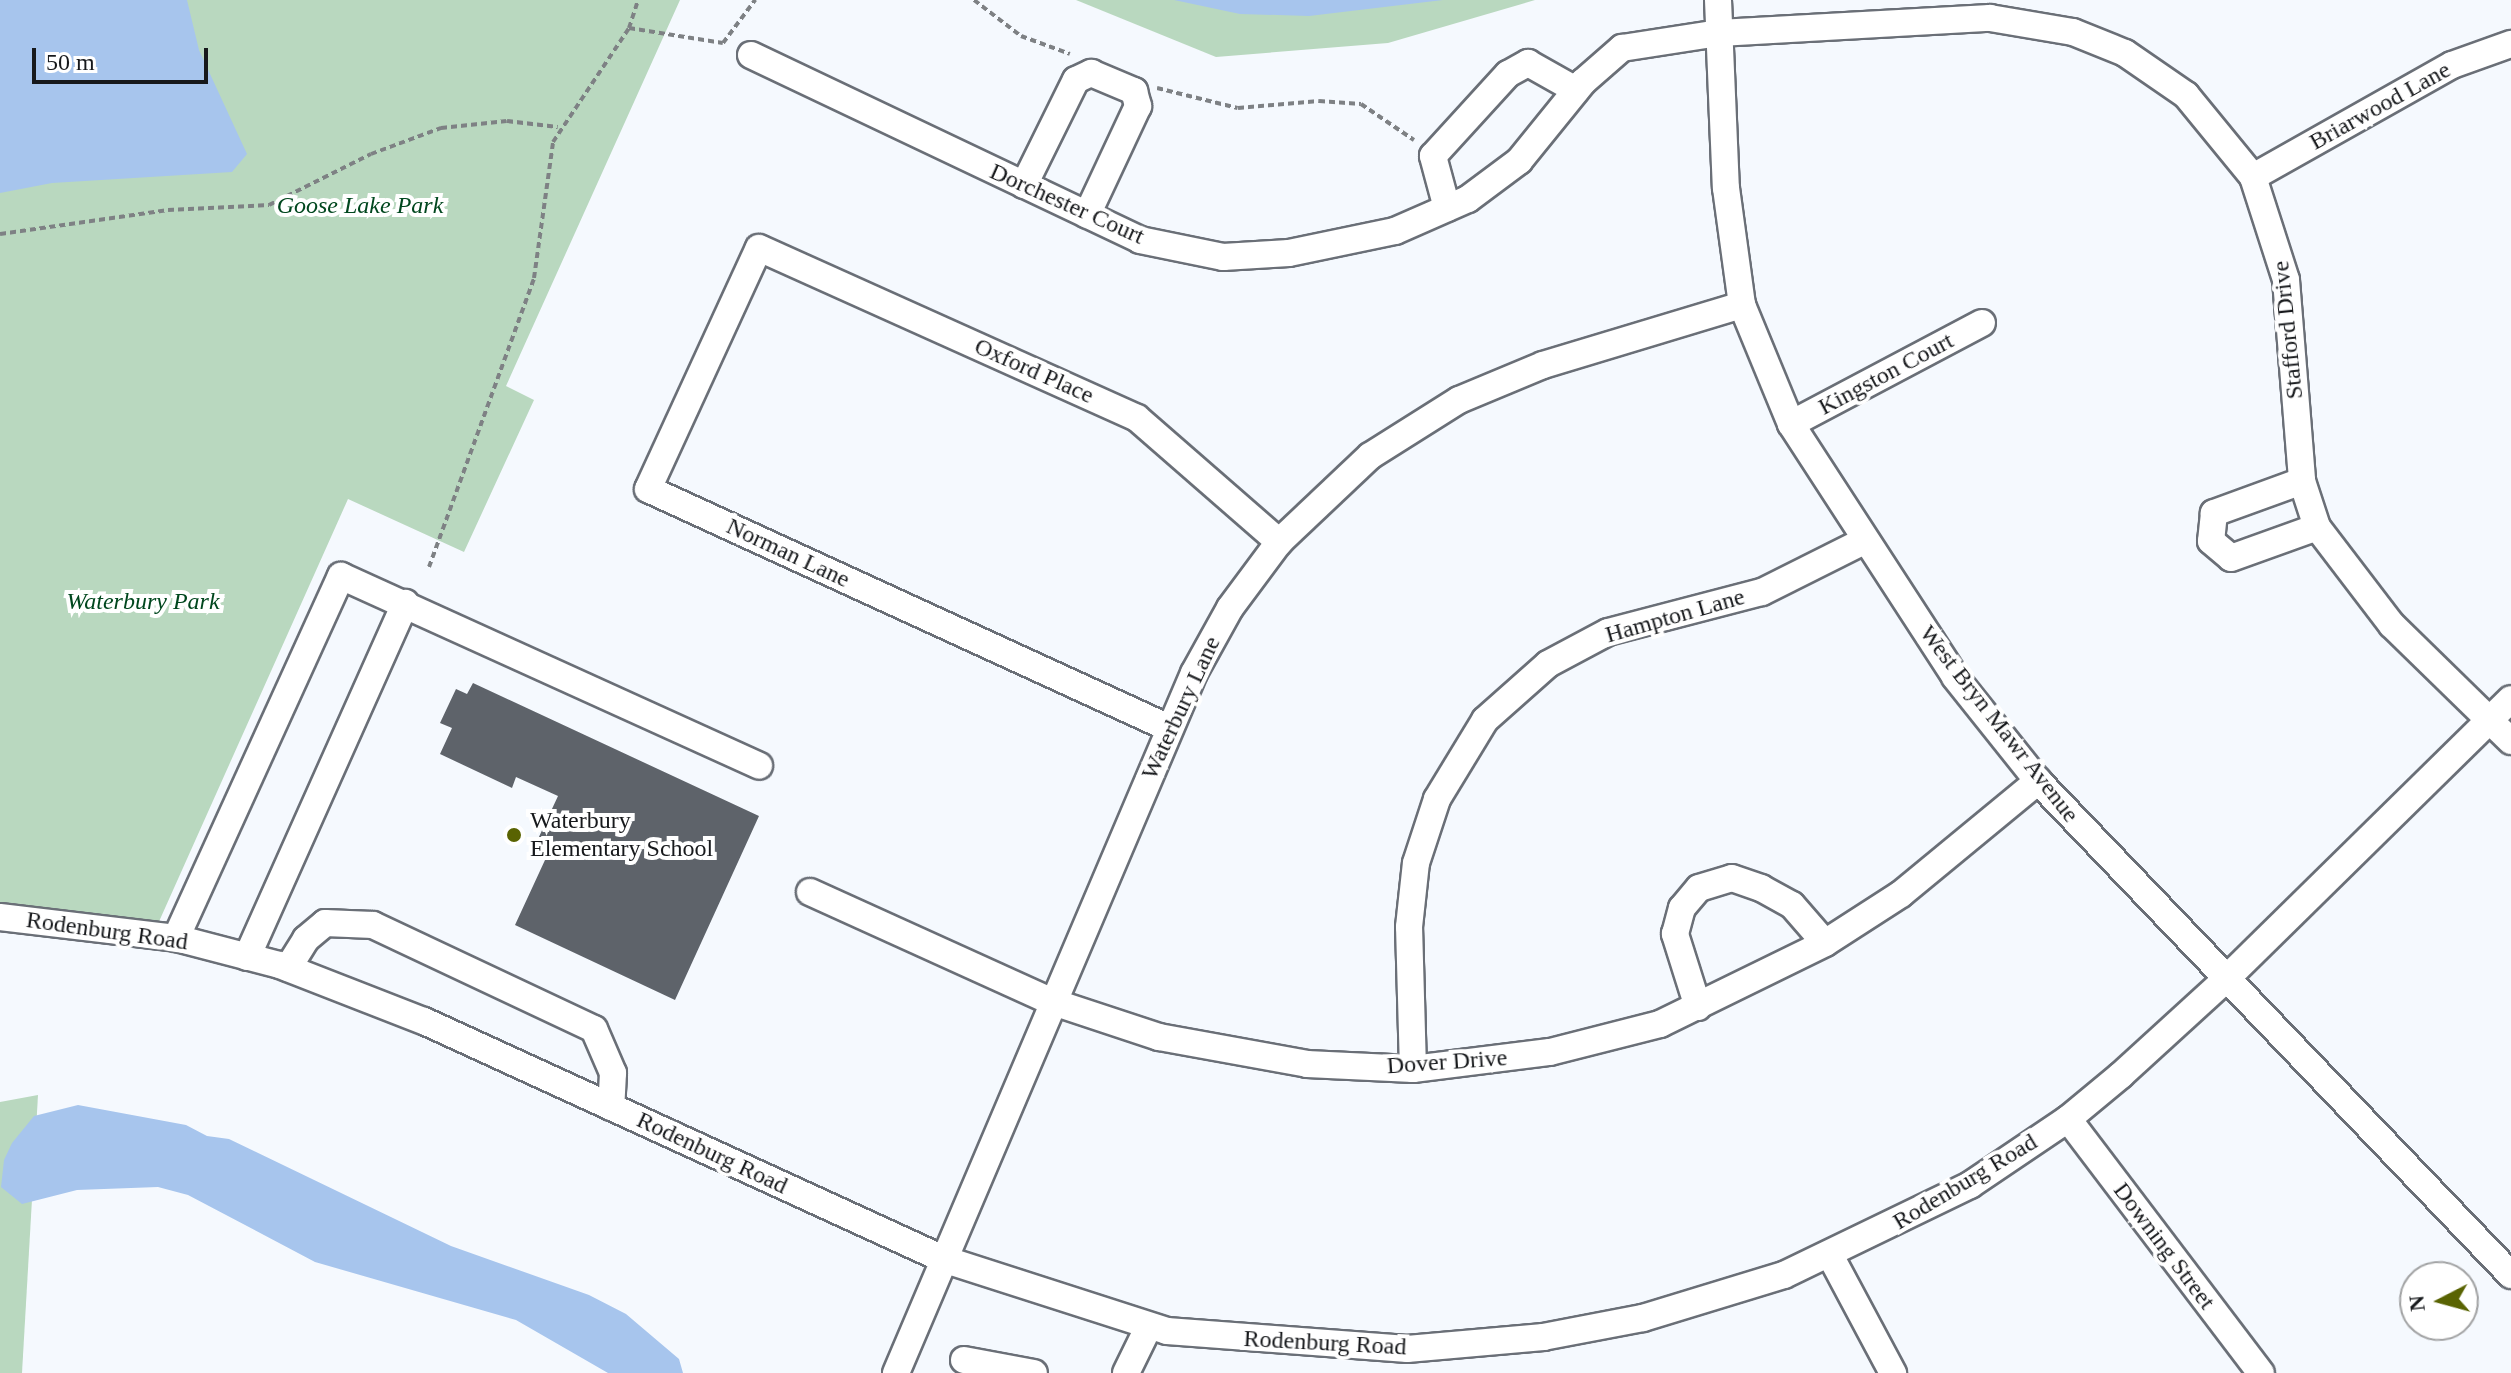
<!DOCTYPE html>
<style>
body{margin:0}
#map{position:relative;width:2511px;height:1373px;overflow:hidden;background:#f5f9fe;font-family:Georgia,serif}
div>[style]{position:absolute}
.green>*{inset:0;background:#b9d8bf}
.water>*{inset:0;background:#a7c5ed}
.building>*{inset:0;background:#5e636a}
.path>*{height:4px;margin-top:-2px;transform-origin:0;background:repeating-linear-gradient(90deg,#7e8184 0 6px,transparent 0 10px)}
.roads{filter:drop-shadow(2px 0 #6a6f77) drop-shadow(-2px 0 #6a6f77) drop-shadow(0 2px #6a6f77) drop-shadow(0 -2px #6a6f77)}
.minor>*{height:26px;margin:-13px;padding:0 13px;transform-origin:13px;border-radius:13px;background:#fff}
.dots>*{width:22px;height:22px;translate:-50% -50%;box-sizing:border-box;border:4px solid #fff;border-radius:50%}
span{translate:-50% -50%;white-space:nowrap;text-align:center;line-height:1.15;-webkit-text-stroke:8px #fff;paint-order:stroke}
.street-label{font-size:24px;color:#17191c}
.park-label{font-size:24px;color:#00471e;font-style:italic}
.poi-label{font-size:24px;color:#17191c}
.left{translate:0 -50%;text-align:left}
.north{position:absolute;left:2399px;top:1261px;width:80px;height:80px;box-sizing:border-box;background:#fff;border:2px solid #a2a3a4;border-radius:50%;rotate:264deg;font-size:22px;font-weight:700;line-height:32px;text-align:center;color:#17191c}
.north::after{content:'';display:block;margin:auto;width:28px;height:36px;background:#596302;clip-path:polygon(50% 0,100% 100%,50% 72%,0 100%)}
.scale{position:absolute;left:32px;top:48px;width:176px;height:36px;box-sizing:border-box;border:4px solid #17191c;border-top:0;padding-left:10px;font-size:24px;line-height:28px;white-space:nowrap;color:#17191c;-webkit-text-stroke:6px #fff;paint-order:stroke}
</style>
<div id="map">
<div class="green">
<i style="clip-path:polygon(0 0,680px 0,506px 386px,534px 400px,464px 552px,348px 499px,157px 926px,0 917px)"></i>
<i style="clip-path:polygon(1076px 0,1535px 0,1388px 43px,1216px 57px)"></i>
<i style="clip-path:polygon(38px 1095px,22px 1373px,0 1373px,0 1102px)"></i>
</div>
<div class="water">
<i style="clip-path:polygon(0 0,187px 0,199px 50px,247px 154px,232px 172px,52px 183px,0 193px)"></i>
<i style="clip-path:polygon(1174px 0,1443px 0,1309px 16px,1240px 14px)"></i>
<i style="clip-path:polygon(78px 1105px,186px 1125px,207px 1136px,229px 1139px,451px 1246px,589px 1295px,626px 1314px,679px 1359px,683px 1373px,608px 1373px,516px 1320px,315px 1262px,188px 1195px,158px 1187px,77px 1190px,22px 1204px,1px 1187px,4px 1160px,12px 1143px,34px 1116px)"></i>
</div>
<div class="building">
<i style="clip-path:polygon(473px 683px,759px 816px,675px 1000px,515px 925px,545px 860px,531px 854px,558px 796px,516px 777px,512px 788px,440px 754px,452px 728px,440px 723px,456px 689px,467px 694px)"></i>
</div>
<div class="path">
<i style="left:974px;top:0;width:59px;rotate:37.5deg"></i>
<i style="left:1021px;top:36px;width:52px;rotate:20.2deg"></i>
<i style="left:629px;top:28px;width:95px;rotate:9.1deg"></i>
<i style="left:723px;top:43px;width:54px;rotate:-53.3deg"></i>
<i style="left:1157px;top:88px;width:83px;rotate:13.9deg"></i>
<i style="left:1238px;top:108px;width:81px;rotate:-4.9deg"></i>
<i style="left:1319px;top:101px;width:42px;rotate:4.1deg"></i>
<i style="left:1361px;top:104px;width:64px;rotate:34.2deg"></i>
<i style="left:0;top:234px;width:170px;rotate:-8.1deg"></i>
<i style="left:168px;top:210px;width:101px;rotate:-2.8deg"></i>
<i style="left:269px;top:205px;width:114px;rotate:-26.6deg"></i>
<i style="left:371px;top:154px;width:75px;rotate:-20.4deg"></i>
<i style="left:441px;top:128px;width:66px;rotate:-6.1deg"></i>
<i style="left:507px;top:121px;width:51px;rotate:6.7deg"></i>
<i style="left:429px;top:567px;width:307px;rotate:-70deg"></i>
<i style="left:534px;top:278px;width:137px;rotate:-82deg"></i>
<i style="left:553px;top:142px;width:137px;rotate:-56.3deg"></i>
<i style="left:629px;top:28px;width:29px;rotate:-72deg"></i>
</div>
<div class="roads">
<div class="minor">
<i style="left:1718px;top:0;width:188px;rotate:87.6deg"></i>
<i style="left:1726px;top:188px;width:118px;rotate:82.2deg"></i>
<i style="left:1742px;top:305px;width:129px;rotate:67.6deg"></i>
<i style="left:1791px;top:424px;width:302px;rotate:57deg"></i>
<i style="left:1955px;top:677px;width:133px;rotate:51.4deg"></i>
<i style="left:2038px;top:781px;width:684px;rotate:46.24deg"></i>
<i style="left:751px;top:55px;width:431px;rotate:25.4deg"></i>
<i style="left:1140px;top:240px;width:85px;rotate:11.6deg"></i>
<i style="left:1223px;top:257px;width:66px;rotate:-3.5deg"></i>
<i style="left:1289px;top:253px;width:108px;rotate:-11.7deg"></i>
<i style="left:1395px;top:231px;width:80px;rotate:-23.7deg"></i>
<i style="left:1468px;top:199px;width:64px;rotate:-36.7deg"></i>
<i style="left:1519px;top:161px;width:102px;rotate:-51deg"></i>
<i style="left:1583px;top:82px;width:52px;rotate:-41.1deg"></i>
<i style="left:1622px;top:48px;width:98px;rotate:-8.8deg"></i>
<i style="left:1719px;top:33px;width:271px;rotate:-3.2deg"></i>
<i style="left:1990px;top:18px;width:84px;rotate:9.6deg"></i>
<i style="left:2073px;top:32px;width:56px;rotate:22deg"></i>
<i style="left:2125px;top:53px;width:74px;rotate:34.5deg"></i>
<i style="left:2186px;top:95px;width:106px;rotate:50.7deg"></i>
<i style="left:2253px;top:177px;width:108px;rotate:72.2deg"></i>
<i style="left:2286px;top:280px;width:202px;rotate:85.4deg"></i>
<i style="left:2302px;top:481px;width:48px;rotate:71.9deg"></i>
<i style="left:2317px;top:527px;width:123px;rotate:52.6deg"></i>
<i style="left:2392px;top:625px;width:166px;rotate:44.3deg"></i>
<i style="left:2253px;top:177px;width:228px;rotate:-29.4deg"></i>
<i style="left:2452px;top:65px;width:63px;rotate:-19.6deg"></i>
<i style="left:1024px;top:185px;width:117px;rotate:-63.7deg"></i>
<i style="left:1076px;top:80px;width:17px;rotate:-25deg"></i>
<i style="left:1091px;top:73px;width:47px;rotate:22.7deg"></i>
<i style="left:1134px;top:91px;width:16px;rotate:75deg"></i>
<i style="left:1138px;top:106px;width:120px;rotate:115.1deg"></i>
<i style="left:1447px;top:208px;width:54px;rotate:-105.1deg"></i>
<i style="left:1433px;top:156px;width:111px;rotate:-47.6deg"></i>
<i style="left:1508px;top:74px;width:23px;rotate:-29deg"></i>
<i style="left:1528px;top:63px;width:55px;rotate:29.4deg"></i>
<i style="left:1791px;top:424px;width:216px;rotate:-27.9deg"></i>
<i style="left:2302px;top:481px;width:94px;rotate:160deg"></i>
<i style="left:2214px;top:513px;width:28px;rotate:96deg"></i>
<i style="left:2211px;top:541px;width:26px;rotate:40deg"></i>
<i style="left:2231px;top:558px;width:91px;rotate:-19.8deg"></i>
<i style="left:1169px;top:728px;width:573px;rotate:-155.36deg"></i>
<i style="left:648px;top:489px;width:265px;rotate:-65.3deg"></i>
<i style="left:759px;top:248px;width:414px;rotate:24.2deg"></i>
<i style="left:1137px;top:418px;width:189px;rotate:41.1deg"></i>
<i style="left:810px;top:892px;width:267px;rotate:24.4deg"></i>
<i style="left:1053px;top:1002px;width:112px;rotate:18.3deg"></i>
<i style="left:1159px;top:1037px;width:150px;rotate:10.3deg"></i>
<i style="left:1307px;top:1064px;width:106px;rotate:2.7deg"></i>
<i style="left:1413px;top:1069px;width:138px;rotate:-7.1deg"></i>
<i style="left:1550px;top:1052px;width:114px;rotate:-14.3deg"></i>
<i style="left:1660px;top:1024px;width:184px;rotate:-26.1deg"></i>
<i style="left:1825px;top:943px;width:90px;rotate:-32.8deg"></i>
<i style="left:1901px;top:894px;width:178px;rotate:-39.5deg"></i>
<i style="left:0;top:917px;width:177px;rotate:6.8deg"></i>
<i style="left:176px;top:938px;width:107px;rotate:14.6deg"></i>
<i style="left:280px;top:965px;width:155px;rotate:21.3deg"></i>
<i style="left:424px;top:1021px;width:571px;rotate:24.63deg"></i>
<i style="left:943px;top:1259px;width:235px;rotate:17.8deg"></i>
<i style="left:1167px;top:1331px;width:241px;rotate:4.3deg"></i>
<i style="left:1407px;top:1349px;width:137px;rotate:-5deg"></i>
<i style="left:1543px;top:1337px;width:102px;rotate:-10.8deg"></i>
<i style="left:1643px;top:1318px;width:147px;rotate:-17deg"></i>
<i style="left:1784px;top:1275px;width:207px;rotate:-25.8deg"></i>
<i style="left:1970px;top:1185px;width:118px;rotate:-34deg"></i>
<i style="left:2068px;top:1119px;width:69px;rotate:-39.7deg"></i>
<i style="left:2121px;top:1075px;width:139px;rotate:-42.4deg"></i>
<i style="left:2224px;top:981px;width:402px;rotate:-44.5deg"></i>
<i style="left:176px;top:938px;width:398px;rotate:-65.5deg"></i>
<i style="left:341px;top:576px;width:459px;rotate:24.4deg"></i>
<i style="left:247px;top:957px;width:388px;rotate:-65.9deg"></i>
<i style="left:288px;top:968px;width:34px;rotate:-58deg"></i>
<i style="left:306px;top:939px;width:25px;rotate:-40deg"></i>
<i style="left:325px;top:923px;width:48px;rotate:2.4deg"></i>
<i style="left:373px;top:925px;width:244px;rotate:25.2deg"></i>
<i style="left:594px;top:1029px;width:48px;rotate:66.6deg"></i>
<i style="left:613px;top:1073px;width:34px;rotate:93deg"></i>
<i style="left:1698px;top:1007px;width:77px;rotate:-107.5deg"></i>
<i style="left:1675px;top:934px;width:27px;rotate:-75deg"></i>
<i style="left:1682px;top:908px;width:26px;rotate:-50deg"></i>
<i style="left:1699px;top:888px;width:34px;rotate:-17deg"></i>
<i style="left:1732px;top:878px;width:31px;rotate:19deg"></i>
<i style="left:1761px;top:888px;width:35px;rotate:29deg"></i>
<i style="left:1792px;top:905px;width:50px;rotate:49deg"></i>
<i style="left:1413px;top:1069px;width:142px;rotate:-91.6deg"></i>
<i style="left:1409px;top:927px;width:64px;rotate:-83.8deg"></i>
<i style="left:1416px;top:863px;width:67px;rotate:-71.8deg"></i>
<i style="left:1437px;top:799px;width:92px;rotate:-58.7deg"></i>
<i style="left:1485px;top:720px;width:84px;rotate:-41.6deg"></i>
<i style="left:1548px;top:664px;width:68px;rotate:-28.1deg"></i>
<i style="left:1608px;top:632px;width:159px;rotate:-14.6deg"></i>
<i style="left:1762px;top:592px;width:114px;rotate:-26.6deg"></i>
<i style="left:2068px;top:1119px;width:319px;rotate:52.8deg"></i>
<i style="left:1831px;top:1257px;width:132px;rotate:61.9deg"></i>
<i style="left:964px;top:1360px;width:71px;rotate:10.5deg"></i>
<i style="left:896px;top:1373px;width:761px;rotate:-66.94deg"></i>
<i style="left:1194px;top:673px;width:74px;rotate:-61deg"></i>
<i style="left:1230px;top:608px;width:82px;rotate:-53.4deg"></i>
<i style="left:1279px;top:542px;width:125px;rotate:-43.4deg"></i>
<i style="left:1370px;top:456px;width:105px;rotate:-32.2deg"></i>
<i style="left:1459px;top:400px;width:91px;rotate:-22.6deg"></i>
<i style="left:1543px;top:365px;width:208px;rotate:-16.8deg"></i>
<i style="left:1126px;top:1373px;width:52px;rotate:-63.9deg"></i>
</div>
</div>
<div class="dots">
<i style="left:514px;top:835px;background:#596302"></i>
</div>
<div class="street-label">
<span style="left:2380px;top:106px;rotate:-29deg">Briarwood Lane</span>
<span style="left:1067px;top:204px;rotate:24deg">Dorchester Court</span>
<span style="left:2288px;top:330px;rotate:-96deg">Stafford Drive</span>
<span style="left:1034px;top:371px;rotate:24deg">Oxford Place</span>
<span style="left:1886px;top:374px;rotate:-28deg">Kingston Court</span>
<span style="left:788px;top:553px;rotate:25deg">Norman Lane</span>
<span style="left:1675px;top:616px;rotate:-16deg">Hampton Lane</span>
<span style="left:1181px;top:708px;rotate:-65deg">Waterbury Lane</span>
<span style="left:1999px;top:724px;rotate:52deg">West Bryn Mawr Avenue</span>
<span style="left:107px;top:931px;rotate:8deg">Rodenburg Road</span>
<span style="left:1447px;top:1062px;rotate:-4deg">Dover Drive</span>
<span style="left:712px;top:1153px;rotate:25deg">Rodenburg Road</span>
<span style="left:1965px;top:1182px;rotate:-31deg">Rodenburg Road</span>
<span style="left:2164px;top:1246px;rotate:53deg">Downing Street</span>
<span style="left:1325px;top:1343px;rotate:3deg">Rodenburg Road</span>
</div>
<div class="park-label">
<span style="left:360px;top:206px">Goose Lake Park</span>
<span style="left:143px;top:602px">Waterbury Park</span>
</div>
<div class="poi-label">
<span class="left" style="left:530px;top:835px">Waterbury<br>Elementary School</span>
</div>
<div class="north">N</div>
<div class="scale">50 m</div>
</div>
